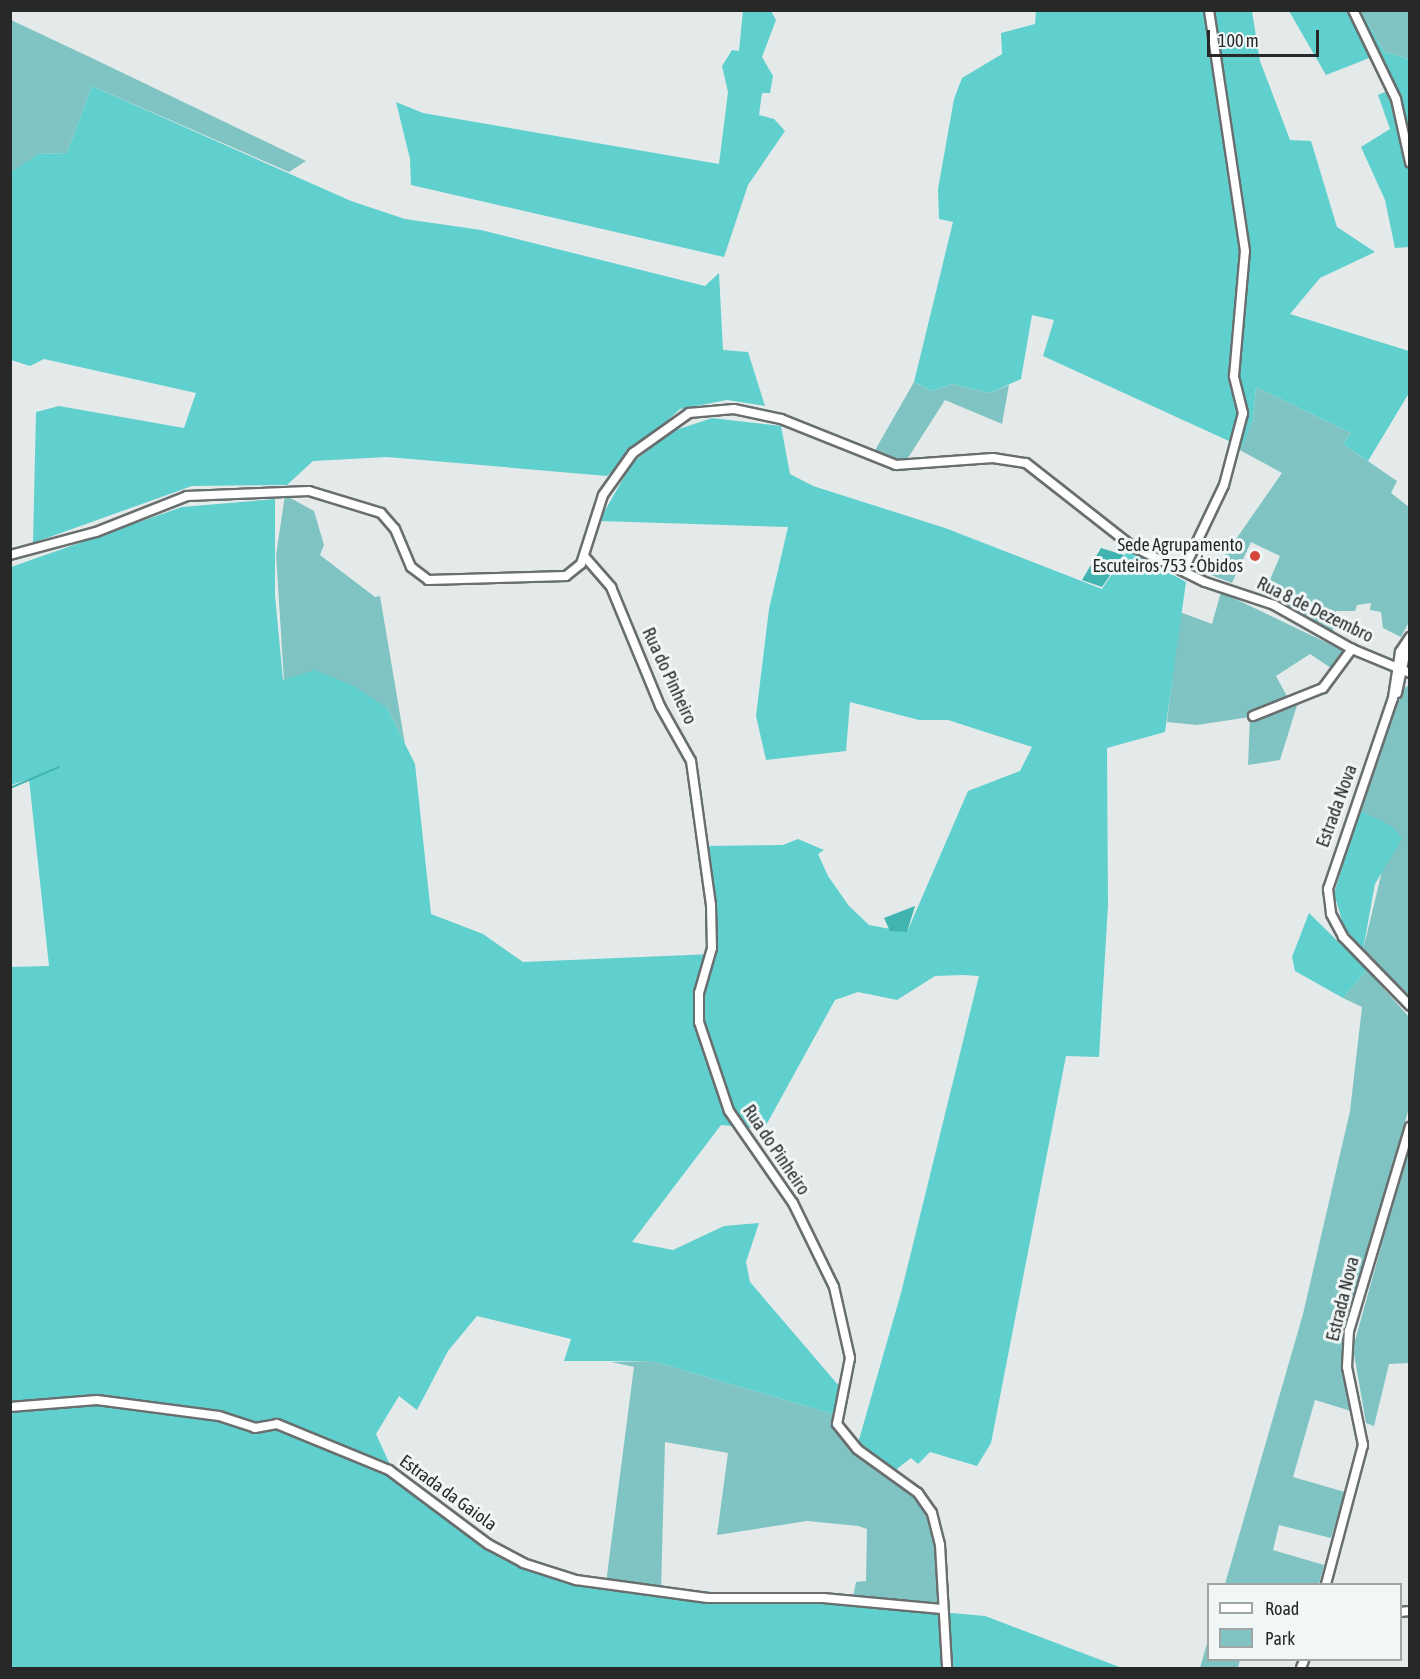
<!DOCTYPE html>
<meta charset="utf-8">
<style>
body{margin:0}
#map{position:relative;width:1420px;height:1679px;overflow:hidden;background:#e4eaea;font-family:"Asap Condensed",sans-serif}
div>[style]{position:absolute}
.green>*{inset:0;background:#7fc4c2}
.forest>*{inset:0;background:#5fd0cd}
.water>*{inset:0;background:#3fb4b1}
.stream>*{height:2px;margin:-1px;padding:0 1px;transform-origin:1px;border-radius:1px;background:#3fb4b1}
.roads{filter:drop-shadow(2px 0 #696e6e) drop-shadow(-2px 0 #696e6e) drop-shadow(0 2px #696e6e) drop-shadow(0 -2px #696e6e)}
.minor>*{height:8px;margin:-4px;padding:0 4px;transform-origin:4px;border-radius:4px;background:#fff}
.dots>*{width:16px;height:16px;translate:-50% -50%;box-sizing:border-box;border:3px solid #f1f7f7;border-radius:50%}
span{translate:-50% -50%;white-space:nowrap;text-align:center;line-height:1.15;-webkit-text-stroke:6px #f1f7f7;paint-order:stroke}
.poi-label{font-size:18px;color:#272929}
.right{translate:-100% -50%;text-align:right}
.street-label{font-size:18px;color:#272929}
.frame{position:absolute;inset:0;border:12px solid #272929;pointer-events:none}
.legend{position:absolute;left:1207px;top:1583px;width:195px;height:78px;box-sizing:border-box;background:#f1f7f7;border:2px solid #a0a5a5;margin:0;padding:8px 10px;list-style:none;font-size:18px;color:#272929}
.legend li{display:flex;align-items:center;gap:12px;height:30px}
.legend b{width:30px;border:2px solid #a0a5a5}
.scale{position:absolute;left:1207px;top:30px;width:112px;height:27px;box-sizing:border-box;border:3px solid #272929;border-top:0;padding-left:8px;font-size:18px;line-height:21px;white-space:nowrap;color:#272929;-webkit-text-stroke:4px #f1f7f7;paint-order:stroke}
</style>
<div id="map">
<div class="green">
<i style="clip-path:polygon(1361px 11px,1409px 11px,1409px 59px,1384px 52px)"></i>
<i style="clip-path:polygon(11px 20px,96px 60px,306px 161px,289px 172px,92px 86px,67px 153px,38px 154px,11px 173px)"></i>
<i style="clip-path:polygon(914px 382px,932px 391px,952px 384px,990px 393px,1009px 385px,1002px 424px,945px 400px,906px 461px,874px 452px)"></i>
<i style="clip-path:polygon(1256px 387px,1351px 433px,1343px 444px,1397px 481px,1391px 493px,1409px 507px,1409px 622px,1401px 637px,1383px 628px,1381px 612px,1370px 610px,1371px 603px,1357px 605px,1355px 611px,1336px 611px,1333px 632px,1264px 594px,1280px 556px,1251px 542px,1232px 583px,1211px 575px,1282px 473px,1236px 448px,1242px 446px,1253px 420px)"></i>
<i style="clip-path:polygon(285px 495px,314px 511px,324px 545px,320px 555px,375px 597px,380px 596px,405px 744px,387px 708px,284px 681px,276px 555px)"></i>
<i style="clip-path:polygon(1221px 592px,1344px 651px,1334px 670px,1310px 654px,1276px 676px,1290px 702px,1299px 699px,1280px 760px,1248px 765px,1250px 717px,1197px 725px,1167px 722px,1180px 612px,1212px 624px)"></i>
<i style="clip-path:polygon(1409px 685px,1409px 995px,1363px 950px,1382px 871px,1359px 810px,1403px 689px)"></i>
<i style="clip-path:polygon(1367px 970px,1409px 1017px,1409px 1108px,1344px 1329px,1342px 1363px,1351px 1411px,1315px 1400px,1293px 1477px,1345px 1492px,1331px 1538px,1279px 1525px,1273px 1550px,1324px 1565px,1319px 1584px,1225px 1584px,1303px 1314px,1350px 1111px,1362px 1007px,1343px 998px)"></i>
<i style="clip-path:polygon(1409px 1146px,1409px 1363px,1389px 1364px,1374px 1426px,1366px 1423px,1353px 1348px)"></i>
<i style="clip-path:polygon(652px 1361px,836px 1415px,846px 1437px,917px 1494px,935px 1526px,939px 1610px,852px 1602px,856px 1582px,866px 1581px,867px 1529px,858px 1526px,807px 1521px,717px 1535px,728px 1453px,665px 1442px,661px 1591px,606px 1583px,634px 1367px,611px 1362px)"></i>
<i style="clip-path:polygon(1208px 1640px,1208px 1660px,1240px 1660px,1238px 1668px,1200px 1668px)"></i>
</div>
<div class="forest">
<i style="clip-path:polygon(743px 10px,771px 11px,776px 20px,762px 57px,773px 76px,770px 93px,762px 93px,759px 115px,774px 119px,785px 131px,748px 185px,724px 257px,411px 185px,410px 159px,396px 102px,423px 113px,719px 164px,728px 92px,722px 66px,732px 50px,739px 51px)"></i>
<i style="clip-path:polygon(1036px 11px,1252px 11px,1260px 61px,1290px 140px,1311px 141px,1337px 227px,1375px 252px,1320px 278px,1290px 314px,1409px 351px,1409px 393px,1368px 461px,1343px 444px,1351px 433px,1256px 387px,1253px 420px,1242px 447px,1043px 356px,1054px 320px,1032px 315px,1021px 379px,990px 393px,952px 384px,932px 391px,914px 382px,953px 222px,939px 219px,938px 189px,954px 99px,962px 78px,1002px 54px,1001px 33px,1035px 24px)"></i>
<i style="clip-path:polygon(1289px 11px,1361px 11px,1384px 52px,1409px 59px,1409px 130px,1404px 129px,1409px 162px,1409px 247px,1395px 248px,1385px 200px,1361px 147px,1390px 129px,1378px 95px,1392px 89px,1377px 55px,1326px 75px)"></i>
<i style="clip-path:polygon(92px 86px,351px 201px,405px 219px,481px 230px,705px 286px,719px 273px,723px 350px,748px 352px,765px 406px,727px 400px,680px 409px,607px 476px,387px 457px,313px 461px,287px 485px,192px 486px,33px 543px,36px 412px,59px 406px,184px 428px,196px 393px,44px 359px,30px 366px,11px 360px,10px 173px,38px 154px,67px 153px)"></i>
<i style="clip-path:polygon(712px 418px,781px 426px,790px 474px,813px 486px,945px 528px,1102px 589px,1128px 550px,1186px 582px,1165px 732px,1107px 748px,1108px 905px,1099px 1057px,1066px 1056px,991px 1443px,977px 1466px,930px 1452px,918px 1464px,911px 1458px,893px 1472px,856px 1450px,901px 1293px,979px 976px,963px 975px,935px 976px,897px 1000px,858px 992px,835px 1000px,764px 1129px,721px 1125px,632px 1242px,673px 1250px,724px 1226px,759px 1223px,746px 1262px,750px 1282px,845px 1393px,836px 1415px,652px 1361px,564px 1361px,571px 1339px,477px 1316px,448px 1351px,417px 1410px,399px 1396px,376px 1434px,391px 1467px,446px 1511px,523px 1563px,577px 1580px,985px 1616px,1122px 1668px,11px 1668px,10px 967px,49px 966px,29px 779px,11px 785px,11px 567px,182px 507px,275px 499px,275px 595px,283px 680px,315px 670px,354px 686px,387px 708px,415px 764px,431px 914px,483px 934px,523px 962px,712px 954px,702px 846px,783px 845px,798px 839px,824px 850px,818px 854px,828px 876px,849px 906px,869px 925px,907px 932px,968px 791px,1020px 771px,1032px 747px,948px 720px,919px 720px,850px 702px,846px 751px,766px 760px,756px 716px,769px 609px,788px 527px,599px 521px,632px 463px,673px 431px)"></i>
<i style="clip-path:polygon(1359px 810px,1393px 827px,1402px 839px,1375px 884px,1363px 950px,1344px 927px,1334px 894px)"></i>
<i style="clip-path:polygon(1309px 913px,1367px 970px,1343px 998px,1295px 971px,1292px 957px)"></i>
</div>
<div class="water">
<i style="clip-path:polygon(1101px 548px,1124px 555px,1102px 587px,1082px 580px)"></i>
<i style="clip-path:polygon(915px 906px,907px 932px,890px 931px,884px 918px)"></i>
</div>
<div class="stream">
<i style="left:10px;top:788px;width:53px;rotate:-23.2deg"></i>
</div>
<div class="roads">
<div class="minor">
<i style="left:1353px;top:10px;width:99px;rotate:64.2deg"></i>
<i style="left:1396px;top:99px;width:65px;rotate:77.5deg"></i>
<i style="left:10px;top:555px;width:89px;rotate:-15deg"></i>
<i style="left:96px;top:532px;width:98px;rotate:-21.6deg"></i>
<i style="left:187px;top:496px;width:122px;rotate:-2.3deg"></i>
<i style="left:309px;top:491px;width:75px;rotate:17deg"></i>
<i style="left:381px;top:513px;width:21px;rotate:49deg"></i>
<i style="left:395px;top:529px;width:41px;rotate:67.2deg"></i>
<i style="left:411px;top:567px;width:21px;rotate:37deg"></i>
<i style="left:428px;top:580px;width:138px;rotate:-1.7deg"></i>
<i style="left:566px;top:576px;width:19px;rotate:-39deg"></i>
<i style="left:581px;top:564px;width:72px;rotate:-72.3deg"></i>
<i style="left:603px;top:495px;width:52px;rotate:-54.5deg"></i>
<i style="left:633px;top:453px;width:69px;rotate:-35.5deg"></i>
<i style="left:689px;top:413px;width:45px;rotate:-5.1deg"></i>
<i style="left:734px;top:409px;width:48px;rotate:12deg"></i>
<i style="left:781px;top:419px;width:124px;rotate:21.8deg"></i>
<i style="left:896px;top:465px;width:97px;rotate:-4.1deg"></i>
<i style="left:993px;top:458px;width:33px;rotate:9deg"></i>
<i style="left:1026px;top:463px;width:135px;rotate:38.1deg"></i>
<i style="left:1132px;top:546px;width:81px;rotate:26.3deg"></i>
<i style="left:1205px;top:582px;width:73px;rotate:18.4deg"></i>
<i style="left:1274px;top:605px;width:90px;rotate:29.4deg"></i>
<i style="left:1352px;top:649px;width:63px;rotate:22.5deg"></i>
<i style="left:585px;top:557px;width:40px;rotate:49deg"></i>
<i style="left:611px;top:587px;width:129px;rotate:67.6deg"></i>
<i style="left:660px;top:706px;width:63px;rotate:60.6deg"></i>
<i style="left:691px;top:761px;width:145px;rotate:82.1deg"></i>
<i style="left:711px;top:905px;width:43px;rotate:88.7deg"></i>
<i style="left:712px;top:948px;width:47px;rotate:106.1deg"></i>
<i style="left:699px;top:993px;width:29px;rotate:90deg"></i>
<i style="left:699px;top:1022px;width:94px;rotate:71.4deg"></i>
<i style="left:729px;top:1111px;width:112px;rotate:55.2deg"></i>
<i style="left:793px;top:1203px;width:93px;rotate:64deg"></i>
<i style="left:834px;top:1287px;width:73px;rotate:77.3deg"></i>
<i style="left:850px;top:1358px;width:67px;rotate:101.1deg"></i>
<i style="left:837px;top:1424px;width:32px;rotate:51deg"></i>
<i style="left:857px;top:1449px;width:75px;rotate:35.8deg"></i>
<i style="left:918px;top:1493px;width:24px;rotate:55deg"></i>
<i style="left:932px;top:1513px;width:33px;rotate:76deg"></i>
<i style="left:940px;top:1545px;width:123px;rotate:86.7deg"></i>
<i style="left:1183px;top:571px;width:95px;rotate:-64.5deg"></i>
<i style="left:1224px;top:485px;width:74px;rotate:-75.2deg"></i>
<i style="left:1243px;top:413px;width:38px;rotate:-104deg"></i>
<i style="left:1234px;top:376px;width:125px;rotate:-85deg"></i>
<i style="left:1245px;top:251px;width:244px;rotate:-98.5deg"></i>
<i style="left:1410px;top:637px;width:18px;rotate:124deg"></i>
<i style="left:1400px;top:652px;width:47px;rotate:98.7deg"></i>
<i style="left:1393px;top:698px;width:202px;rotate:108.8deg"></i>
<i style="left:1328px;top:889px;width:25px;rotate:83deg"></i>
<i style="left:1331px;top:914px;width:26px;rotate:62deg"></i>
<i style="left:1343px;top:937px;width:96px;rotate:45.8deg"></i>
<i style="left:1397px;top:693px;width:44px;rotate:-78.2deg"></i>
<i style="left:1253px;top:716px;width:75px;rotate:-21.8deg"></i>
<i style="left:1323px;top:688px;width:49px;rotate:-53.4deg"></i>
<i style="left:10px;top:1407px;width:87px;rotate:-4.6deg"></i>
<i style="left:97px;top:1400px;width:123px;rotate:7.5deg"></i>
<i style="left:219px;top:1416px;width:38px;rotate:18deg"></i>
<i style="left:255px;top:1428px;width:22px;rotate:-10deg"></i>
<i style="left:277px;top:1424px;width:121px;rotate:22.3deg"></i>
<i style="left:389px;top:1470px;width:124px;rotate:36.8deg"></i>
<i style="left:488px;top:1544px;width:40px;rotate:28deg"></i>
<i style="left:523px;top:1563px;width:56px;rotate:17.8deg"></i>
<i style="left:576px;top:1580px;width:133px;rotate:7.8deg"></i>
<i style="left:708px;top:1598px;width:115px"></i>
<i style="left:823px;top:1598px;width:119px;rotate:5.3deg"></i>
<i style="left:1326px;top:1584px;width:144px;rotate:-75.1deg"></i>
<i style="left:1363px;top:1445px;width:80px;rotate:-101.6deg"></i>
<i style="left:1347px;top:1367px;width:36px;rotate:-87deg"></i>
<i style="left:1349px;top:1331px;width:213px;rotate:-73.4deg"></i>
<i style="left:1400px;top:1612px;width:10px;rotate:-6deg"></i>
<i style="left:1301px;top:1668px;width:9px;rotate:-69deg"></i>
</div>
</div>
<div class="dots">
<i style="left:1255px;top:556px;background:#d5473a"></i>
</div>
<div class="poi-label">
<span class="right" style="left:1243px;top:556px">Sede Agrupamento<br>Escuteiros 753 - Óbidos</span>
</div>
<div class="street-label">
<span style="left:1315px;top:610px;rotate:26deg">Rua 8 de Dezembro</span>
<span style="left:669px;top:676px;rotate:65deg">Rua do Pinheiro</span>
<span style="left:1337px;top:806px;rotate:-70deg">Estrada Nova</span>
<span style="left:776px;top:1150px;rotate:56deg">Rua do Pinheiro</span>
<span style="left:1343px;top:1299px;rotate:-76deg">Estrada Nova</span>
<span style="left:448px;top:1493px;rotate:36deg">Estrada da Gaiola</span>
</div>
<div class="frame"></div>
<ul class="legend">
<li><b style="height:8px;background:#fff"></b>Road</li>
<li><b style="height:16px;background:#7fc4c2"></b>Park</li>
</ul>
<div class="scale">100 m</div>
</div>
